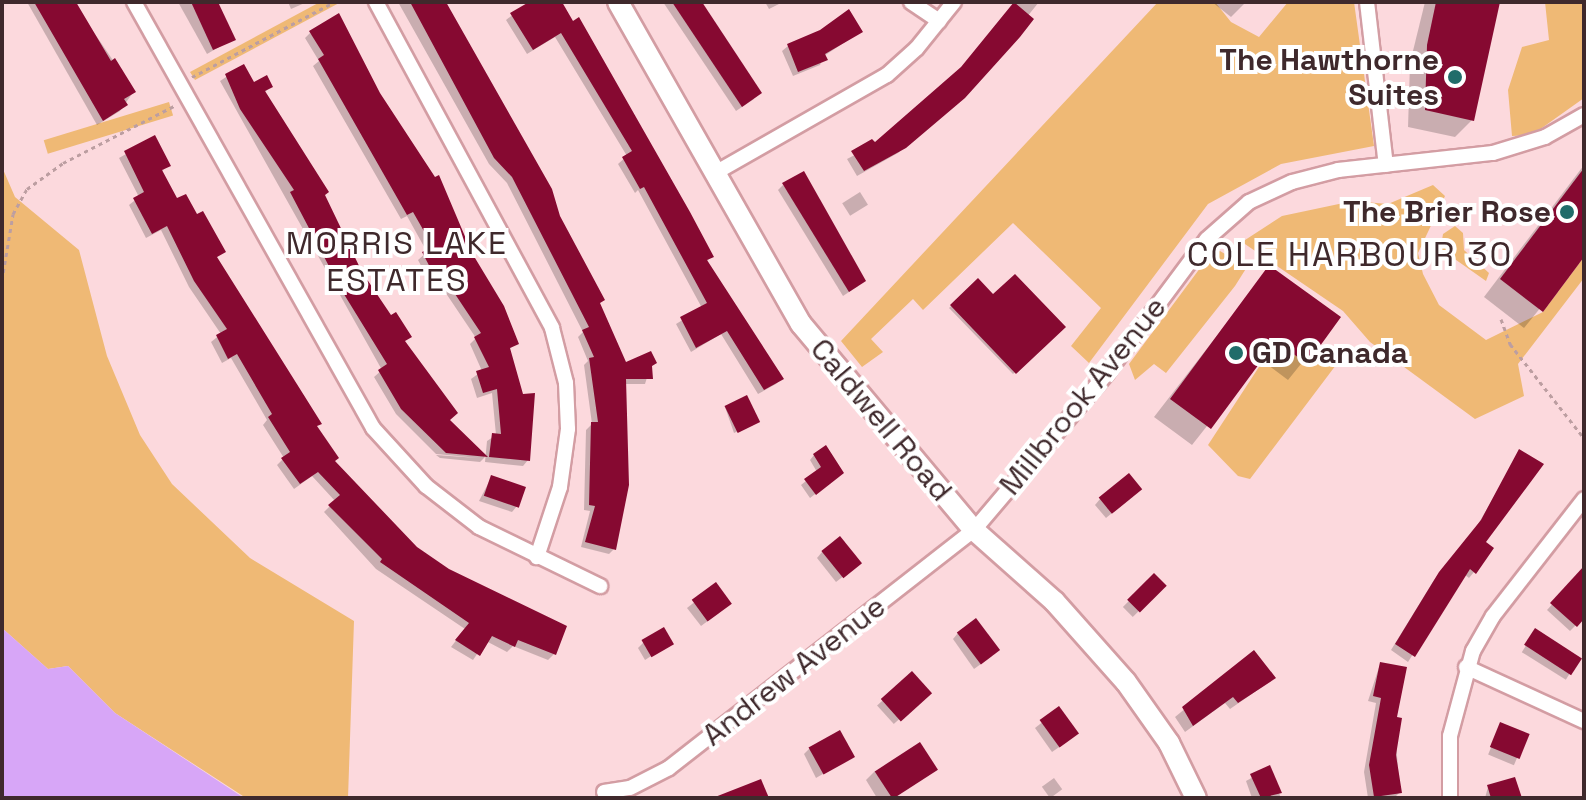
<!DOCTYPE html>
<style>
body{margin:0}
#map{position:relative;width:1586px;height:800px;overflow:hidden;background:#fcd9dd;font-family:"Space Grotesk",sans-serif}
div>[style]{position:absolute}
.green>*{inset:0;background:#efb975;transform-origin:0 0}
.water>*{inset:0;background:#d7a6f7}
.shadow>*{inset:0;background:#0003;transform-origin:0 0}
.building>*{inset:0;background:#860931;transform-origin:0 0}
.path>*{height:3px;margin-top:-1.5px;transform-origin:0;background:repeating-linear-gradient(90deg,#bc9ea1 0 4px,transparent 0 8px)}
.roads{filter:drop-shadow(2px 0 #d39da3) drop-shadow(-2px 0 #d39da3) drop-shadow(0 2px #d39da3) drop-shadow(0 -2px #d39da3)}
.street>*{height:14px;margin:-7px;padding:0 7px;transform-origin:7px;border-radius:7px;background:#fff}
.secondary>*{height:20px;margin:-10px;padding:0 10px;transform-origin:10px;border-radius:10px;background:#fff}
.dots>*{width:22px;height:22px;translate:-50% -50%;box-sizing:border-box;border:4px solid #fff;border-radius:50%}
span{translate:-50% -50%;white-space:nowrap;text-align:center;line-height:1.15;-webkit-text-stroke:8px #fff;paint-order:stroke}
.poi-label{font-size:30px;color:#3f292c;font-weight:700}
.right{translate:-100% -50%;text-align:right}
.left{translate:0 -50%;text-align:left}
.street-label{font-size:30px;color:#3f292c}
.neighbourhood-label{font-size:32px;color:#3f292c;letter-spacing:2px}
.quarter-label{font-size:34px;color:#3f292c;letter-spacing:2px}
.frame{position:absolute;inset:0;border:4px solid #3f292c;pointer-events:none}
</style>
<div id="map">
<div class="green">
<i style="clip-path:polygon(320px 2px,341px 2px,195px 80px,190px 72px)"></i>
<i style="clip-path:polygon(1158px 2px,1215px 2px,1231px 22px,1259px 37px,1288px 2px,1354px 2px,1374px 146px,1281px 164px,1208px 204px,1089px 363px,1071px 346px,1101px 308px,1013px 223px,923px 310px,913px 299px,871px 339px,883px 352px,862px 367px,841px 341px)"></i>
<i style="clip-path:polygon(1545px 2px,1584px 2px,1584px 98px,1532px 135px,1512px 136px,1508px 90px,1522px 47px,1549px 40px)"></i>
<i style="left:169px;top:102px;width:14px;height:131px;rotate:73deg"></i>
<i style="clip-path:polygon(2px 167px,15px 197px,79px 250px,107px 356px,140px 435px,172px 484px,250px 558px,354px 621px,348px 798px,246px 798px,115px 713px,68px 666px,48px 669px,2px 628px)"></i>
<i style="clip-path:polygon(1433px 185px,1445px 196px,1418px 253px,1423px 274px,1439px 305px,1486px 340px,1543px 312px,1584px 257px,1584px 278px,1518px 364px,1524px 396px,1475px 419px,1370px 342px,1343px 311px,1242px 242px,1282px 216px,1353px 201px,1388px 204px)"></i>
<i style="clip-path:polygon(1455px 226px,1463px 233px,1464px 250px,1489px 273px,1486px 281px,1449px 255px,1439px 258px,1443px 234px)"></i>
<i style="clip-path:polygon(1220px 251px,1247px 267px,1235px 286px,1166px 373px,1154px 364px,1135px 380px,1129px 364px,1209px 256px)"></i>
<i style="clip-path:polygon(1276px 341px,1307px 364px,1339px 361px,1250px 479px,1238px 476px,1208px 445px)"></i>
</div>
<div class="water">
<i style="clip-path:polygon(2px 628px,48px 669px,68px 666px,115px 713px,244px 798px,2px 798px)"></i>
</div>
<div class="shadow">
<i style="clip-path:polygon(27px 2px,73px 2px,134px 91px,120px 111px,97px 125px)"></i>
<i style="clip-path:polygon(178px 2px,212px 2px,233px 39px,207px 54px)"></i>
<i style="clip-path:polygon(288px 2px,307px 2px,291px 9px)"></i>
<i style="clip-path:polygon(398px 2px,445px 2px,558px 217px,625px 365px,650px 368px,645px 384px,624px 384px,614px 549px,609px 554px,581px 547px,590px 511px,584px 510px,586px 430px,592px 424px,584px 365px,588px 361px,578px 337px,583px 332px,507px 183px,489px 164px)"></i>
<i style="clip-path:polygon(529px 2px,560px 2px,711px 257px,706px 262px,781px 379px,776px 384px,758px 394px,721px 334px,691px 352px,676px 324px,702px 308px,638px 190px,635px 193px,618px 164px,627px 156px,555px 37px,527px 54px,506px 20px)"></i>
<i style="clip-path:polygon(663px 2px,701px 2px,754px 99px,736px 111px)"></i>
<i style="clip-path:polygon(765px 2px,783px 2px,769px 9px)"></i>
<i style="clip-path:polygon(1017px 2px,1039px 2px,957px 104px,898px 153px,857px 176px,847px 159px,874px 145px,958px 72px)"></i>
<i style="clip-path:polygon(1212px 2px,1246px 2px,1231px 17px)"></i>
<i style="clip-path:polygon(1425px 2px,1498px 2px,1472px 120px,1455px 137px,1408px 127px,1410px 63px)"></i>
<i style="clip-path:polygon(860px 32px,824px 56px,820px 65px,793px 76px,782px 51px,788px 46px)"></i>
<i style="clip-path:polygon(310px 33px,378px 94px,517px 343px,508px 350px,528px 460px,523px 466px,485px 462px,487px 441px,496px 435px,492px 393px,477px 398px,471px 379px,482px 371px,470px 344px,476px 338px,433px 274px,427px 277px,418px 260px,427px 252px,407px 216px,401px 219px,313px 66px,319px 61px,305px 38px)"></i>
<i style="clip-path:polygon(243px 66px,253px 85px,271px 86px,264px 93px,360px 273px,447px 421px,485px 457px,480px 462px,440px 458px,436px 455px,478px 458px,436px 454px,396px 414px,374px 377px,382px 370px,220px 81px)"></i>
<i style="clip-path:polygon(154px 138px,168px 166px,161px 172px,176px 201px,223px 252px,216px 258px,333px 461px,416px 548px,554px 654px,548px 660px,513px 646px,507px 652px,486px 641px,473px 660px,451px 647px,465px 629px,376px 569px,324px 512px,335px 501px,312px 476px,294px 489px,277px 465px,284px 458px,263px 425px,267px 420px,231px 358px,222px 363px,211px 342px,221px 334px,189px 287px,161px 230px,146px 238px,129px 205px,139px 197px,119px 158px)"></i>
<i style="clip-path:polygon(1584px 165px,1584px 254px,1524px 328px,1484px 297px)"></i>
<i style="clip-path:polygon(783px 185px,858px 286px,843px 296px,778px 190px)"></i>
<i style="left:860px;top:192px;width:15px;height:21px;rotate:58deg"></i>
<i style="clip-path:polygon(1270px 267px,1338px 318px,1288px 380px,1260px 359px,1192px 445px,1154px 417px)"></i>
<i style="clip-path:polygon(978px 281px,993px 297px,1063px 327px,1013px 374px,949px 308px)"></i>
<i style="clip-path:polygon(725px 407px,755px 423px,734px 433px)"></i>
<i style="clip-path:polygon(1520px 451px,1474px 572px,1469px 578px,1464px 574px,1408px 662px,1391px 650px,1434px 580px,1476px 528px)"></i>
<i style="clip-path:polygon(814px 455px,837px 477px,810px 498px,801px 485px,817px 472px,810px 460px)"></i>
<i style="clip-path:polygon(491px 478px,517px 506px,512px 512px,479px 501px)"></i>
<i style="clip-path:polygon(1134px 495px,1106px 518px,1095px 505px,1100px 499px)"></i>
<i style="clip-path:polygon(822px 552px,854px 568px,836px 582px,817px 558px)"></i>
<i style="clip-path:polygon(1584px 569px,1584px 617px,1570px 631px,1547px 610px)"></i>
<i style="left:1154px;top:576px;width:14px;height:44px;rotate:45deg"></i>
<i style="clip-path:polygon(716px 585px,724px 609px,701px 626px,687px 608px)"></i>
<i style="left:1535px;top:631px;width:52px;height:25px;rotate:32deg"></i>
<i style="clip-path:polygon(958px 633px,992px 656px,974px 669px,953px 639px)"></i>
<i style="clip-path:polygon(644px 642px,668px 645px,645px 660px,638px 648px)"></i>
<i style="clip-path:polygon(1253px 653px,1265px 685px,1230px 709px,1225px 703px,1185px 732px,1175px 717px)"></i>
<i style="clip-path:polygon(1380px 664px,1394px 719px,1400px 792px,1394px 798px,1368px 798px,1364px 772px,1376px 703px,1368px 701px)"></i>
<i style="left:912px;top:674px;width:25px;height:47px;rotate:48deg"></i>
<i style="clip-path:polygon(1059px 709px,1071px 739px,1052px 752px,1035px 728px)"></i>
<i style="left:1501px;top:724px;width:28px;height:33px;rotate:23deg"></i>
<i style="clip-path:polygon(809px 749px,852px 757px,816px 778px,804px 754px)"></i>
<i style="clip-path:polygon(1269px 768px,1281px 798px,1252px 798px,1246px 781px)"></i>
<i style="clip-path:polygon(935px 770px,889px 798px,877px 798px,866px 780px,875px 771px)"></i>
<i style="left:1054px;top:778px;width:14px;height:15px;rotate:54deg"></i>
<i style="clip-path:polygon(1488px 787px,1520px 798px,1485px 798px)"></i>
</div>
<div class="building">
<i style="clip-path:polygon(34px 2px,76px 2px,111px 61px,115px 58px,136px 92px,124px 99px,128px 105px,103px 121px)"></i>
<i style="clip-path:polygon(191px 2px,218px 2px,236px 40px,213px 50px)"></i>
<i style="clip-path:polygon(410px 2px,446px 2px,552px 189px,560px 216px,605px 300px,600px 303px,626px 362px,651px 351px,657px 363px,652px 366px,653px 379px,626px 379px,629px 485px,616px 550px,585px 542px,595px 506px,589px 505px,591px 422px,598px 422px,589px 358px,594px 357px,582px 330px,589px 327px,512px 177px,494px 158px)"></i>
<i style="clip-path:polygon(529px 2px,562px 2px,573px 21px,579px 17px,690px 212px,714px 257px,707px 260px,784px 379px,764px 390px,727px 331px,696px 348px,680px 317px,707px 303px,644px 187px,640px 189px,622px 157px,632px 151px,561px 33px,533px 50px,510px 13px)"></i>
<i style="clip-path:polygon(672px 2px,702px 2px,762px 93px,742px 107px)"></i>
<i style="clip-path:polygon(1014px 2px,1034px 19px,1020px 37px,965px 98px,906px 148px,864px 171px,851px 151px,872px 139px,875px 142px,961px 67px)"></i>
<i style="clip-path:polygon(1436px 2px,1500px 2px,1474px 121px,1425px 110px,1427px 45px)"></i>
<i style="clip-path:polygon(849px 9px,863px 32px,825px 54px,828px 60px,798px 72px,787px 44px,820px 30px)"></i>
<i style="clip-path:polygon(339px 13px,380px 93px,435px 177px,439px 175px,472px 253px,504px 306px,519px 344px,510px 348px,523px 394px,535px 393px,530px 461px,489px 457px,492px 433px,501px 434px,497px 389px,483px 393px,476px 371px,489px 367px,474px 337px,481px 333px,439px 270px,433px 273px,422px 252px,433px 247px,413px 212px,407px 215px,318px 59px,324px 55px,309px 31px)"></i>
<i style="clip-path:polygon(244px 64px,254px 82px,267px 75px,273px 87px,265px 91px,329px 192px,325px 195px,362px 272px,391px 315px,396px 312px,412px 337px,405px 341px,458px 413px,450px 420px,488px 457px,446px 453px,401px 409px,378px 370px,387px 364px,342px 291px,290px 192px,294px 190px,240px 109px,225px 74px)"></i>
<i style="clip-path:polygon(155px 135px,171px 166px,162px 170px,177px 198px,186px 194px,197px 214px,203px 211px,226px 252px,217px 257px,322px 424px,317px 426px,339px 458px,335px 461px,417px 547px,449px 569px,567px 626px,556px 655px,518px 640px,515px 647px,492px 636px,480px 656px,455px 640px,469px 623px,380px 562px,382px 559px,328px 505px,340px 495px,318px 472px,300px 484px,281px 458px,290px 452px,268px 417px,272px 414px,237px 354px,228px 359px,216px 335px,227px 329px,194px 281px,167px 226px,152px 234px,133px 198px,144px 192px,124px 151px)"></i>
<i style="clip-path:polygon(1584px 168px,1584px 257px,1543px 312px,1500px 279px)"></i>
<i style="clip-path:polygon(804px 171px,866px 281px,849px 292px,782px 183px)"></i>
<i style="clip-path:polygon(1269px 265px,1341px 317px,1307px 364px,1276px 341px,1211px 429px,1170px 399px)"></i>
<i style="clip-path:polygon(1015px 274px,1066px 327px,1016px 374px,950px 305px,978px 278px,993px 294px)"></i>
<i style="left:747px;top:395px;width:30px;height:25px;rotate:64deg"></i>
<i style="clip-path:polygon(826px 445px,844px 473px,816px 495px,804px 479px,821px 467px,813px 454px)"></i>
<i style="clip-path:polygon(1519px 449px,1544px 464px,1486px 542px,1494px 548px,1476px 574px,1470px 569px,1415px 657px,1395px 644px,1439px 572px,1481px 520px)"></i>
<i style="left:1129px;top:473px;width:21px;height:39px;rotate:51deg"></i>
<i style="left:491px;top:475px;width:37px;height:22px;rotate:19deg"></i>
<i style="left:840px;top:536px;width:35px;height:24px;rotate:51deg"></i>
<i style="clip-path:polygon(1584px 566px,1584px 619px,1577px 627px,1550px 603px)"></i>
<i style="left:1154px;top:573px;width:18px;height:38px;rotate:45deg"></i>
<i style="left:716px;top:582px;width:27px;height:30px;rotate:54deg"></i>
<i style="left:976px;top:618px;width:40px;height:24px;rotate:53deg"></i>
<i style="left:664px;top:627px;width:20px;height:26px;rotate:60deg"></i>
<i style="left:1535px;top:628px;width:56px;height:20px;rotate:33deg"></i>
<i style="clip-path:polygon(1254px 650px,1276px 678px,1238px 703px,1233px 697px,1193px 726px,1182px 707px)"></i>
<i style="clip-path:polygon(1380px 662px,1407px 667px,1397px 717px,1402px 718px,1396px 755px,1402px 793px,1374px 797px,1369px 765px,1381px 698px,1373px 696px)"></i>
<i style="left:912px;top:671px;width:30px;height:42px;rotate:48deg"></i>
<i style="left:1059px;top:706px;width:34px;height:24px;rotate:54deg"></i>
<i style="left:1500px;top:722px;width:32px;height:27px;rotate:22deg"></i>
<i style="left:840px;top:730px;width:31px;height:36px;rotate:61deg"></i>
<i style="left:920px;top:742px;width:33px;height:54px;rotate:57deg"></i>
<i style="clip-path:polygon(1270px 765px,1282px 793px,1261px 798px,1250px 774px)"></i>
<i style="clip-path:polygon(1515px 777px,1522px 798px,1491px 798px,1487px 785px)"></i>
<i style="clip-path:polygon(761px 779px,769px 798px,715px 798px,715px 797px)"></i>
</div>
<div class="path">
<i style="left:192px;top:77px;width:161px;rotate:-27.8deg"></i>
<i style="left:2px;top:280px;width:67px;rotate:-80.5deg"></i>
<i style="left:13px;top:214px;width:29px;rotate:-61deg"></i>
<i style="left:27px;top:189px;width:44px;rotate:-35.8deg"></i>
<i style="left:63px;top:163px;width:125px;rotate:-27.2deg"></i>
<i style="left:1501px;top:319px;width:27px;rotate:70deg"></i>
<i style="left:1510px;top:344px;width:120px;rotate:51.8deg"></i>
</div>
<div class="roads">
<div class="street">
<i style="left:134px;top:2px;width:488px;rotate:60.7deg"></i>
<i style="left:373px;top:428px;width:79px;rotate:47.6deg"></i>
<i style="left:426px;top:486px;width:67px;rotate:37.7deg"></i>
<i style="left:479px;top:527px;width:135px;rotate:26deg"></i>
<i style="left:376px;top:2px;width:370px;rotate:61.6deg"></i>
<i style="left:552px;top:328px;width:57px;rotate:75.7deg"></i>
<i style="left:566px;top:383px;width:46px;rotate:87.5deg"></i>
<i style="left:568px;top:429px;width:59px;rotate:97.9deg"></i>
<i style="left:560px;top:487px;width:74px;rotate:108.2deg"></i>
<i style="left:911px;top:2px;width:34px;rotate:34deg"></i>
<i style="left:1367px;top:2px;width:164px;rotate:83.4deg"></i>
<i style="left:715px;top:173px;width:198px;rotate:-29.7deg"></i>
<i style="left:887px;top:75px;width:40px;rotate:-42deg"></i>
<i style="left:917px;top:48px;width:59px;rotate:-51.2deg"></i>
<i style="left:1466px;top:667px;width:130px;rotate:24.6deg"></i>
<i style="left:604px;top:792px;width:26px;rotate:-9deg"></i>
<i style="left:630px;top:788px;width:44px;rotate:-27.1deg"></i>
<i style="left:669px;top:768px;width:387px;rotate:-38deg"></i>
<i style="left:974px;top:530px;width:206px;rotate:-49.7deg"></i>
<i style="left:1107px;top:373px;width:167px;rotate:-53.3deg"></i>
<i style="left:1207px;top:239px;width:56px;rotate:-41.4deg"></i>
<i style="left:1249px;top:202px;width:47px;rotate:-24.9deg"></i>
<i style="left:1292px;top:182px;width:48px;rotate:-14.6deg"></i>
<i style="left:1338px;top:170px;width:156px;rotate:-6.3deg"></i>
<i style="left:1493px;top:153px;width:54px;rotate:-17.1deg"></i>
<i style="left:1545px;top:137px;width:45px;rotate:-29.4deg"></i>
<i style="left:1450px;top:798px;width:62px;rotate:-90deg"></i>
<i style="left:1450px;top:736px;width:88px;rotate:-74.9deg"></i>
<i style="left:1473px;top:651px;width:40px;rotate:-60.3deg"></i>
<i style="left:1493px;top:616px;width:148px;rotate:-52.1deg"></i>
</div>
<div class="secondary">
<i style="left:618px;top:2px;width:370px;rotate:60.4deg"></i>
<i style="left:801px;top:324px;width:269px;rotate:50deg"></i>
<i style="left:974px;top:530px;width:107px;rotate:41.6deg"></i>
<i style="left:1054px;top:601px;width:108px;rotate:48.4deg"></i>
<i style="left:1126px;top:682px;width:75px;rotate:54.8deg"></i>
<i style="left:1169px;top:743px;width:61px;rotate:63.9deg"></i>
</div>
</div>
<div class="dots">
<i style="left:1455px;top:77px;background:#216c6a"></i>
<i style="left:1567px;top:212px;background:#216c6a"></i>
<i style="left:1236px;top:353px;background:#216c6a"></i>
</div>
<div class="poi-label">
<span class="right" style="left:1439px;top:77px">The Hawthorne<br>Suites</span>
<span class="right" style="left:1551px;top:212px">The Brier Rose</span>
<span class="left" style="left:1252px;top:353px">GD Canada</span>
</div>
<div class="street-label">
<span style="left:1083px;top:396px;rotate:-51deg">Millbrook Avenue</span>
<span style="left:881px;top:420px;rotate:50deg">Caldwell Road</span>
<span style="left:794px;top:671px;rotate:-38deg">Andrew Avenue</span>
</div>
<div class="neighbourhood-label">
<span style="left:397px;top:262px">MORRIS LAKE<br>ESTATES</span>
</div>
<div class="quarter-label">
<span style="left:1350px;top:255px">COLE HARBOUR 30</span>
</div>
<div class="frame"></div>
</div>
